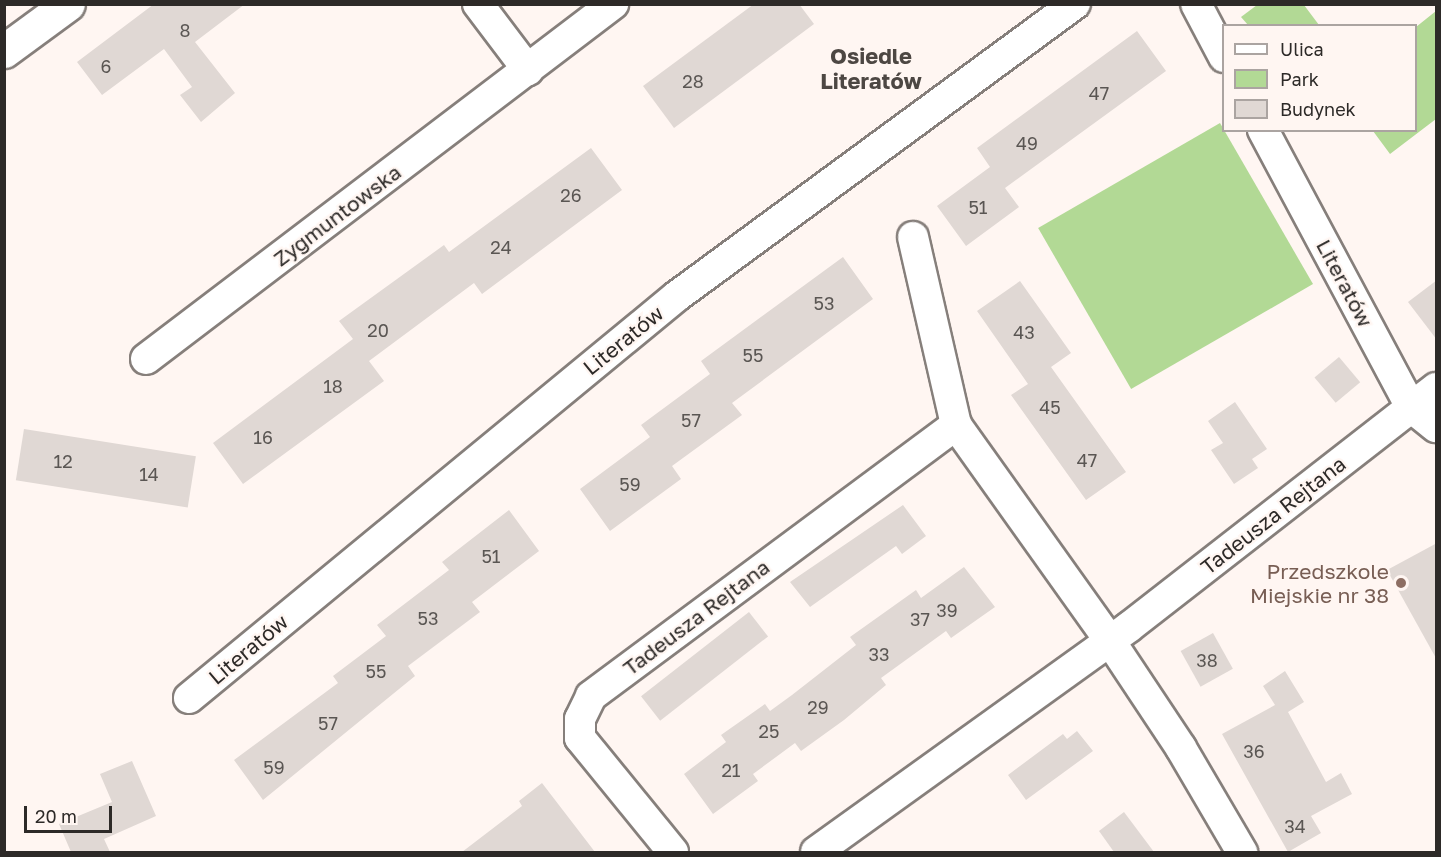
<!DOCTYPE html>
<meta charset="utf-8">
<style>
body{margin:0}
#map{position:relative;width:1441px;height:857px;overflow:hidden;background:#fff6f2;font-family:"Golos Text",sans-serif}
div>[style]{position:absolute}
.green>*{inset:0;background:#b2d995;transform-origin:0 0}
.building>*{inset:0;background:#e0d8d4;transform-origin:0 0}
.roads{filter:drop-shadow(2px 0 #867f7b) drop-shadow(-2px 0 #867f7b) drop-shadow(0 2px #867f7b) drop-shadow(0 -2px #867f7b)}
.street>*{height:30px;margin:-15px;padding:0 15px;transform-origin:15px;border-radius:15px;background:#fff}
.secondary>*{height:33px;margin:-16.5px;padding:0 16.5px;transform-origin:16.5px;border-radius:16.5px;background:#fff}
.dots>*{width:16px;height:16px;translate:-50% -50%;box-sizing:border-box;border:3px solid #fff6f2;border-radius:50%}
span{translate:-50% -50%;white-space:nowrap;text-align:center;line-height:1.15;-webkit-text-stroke:4.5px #fff6f2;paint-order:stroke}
.number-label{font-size:18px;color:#5a5653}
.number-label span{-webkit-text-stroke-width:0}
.street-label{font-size:21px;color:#2d2a28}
.education-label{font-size:21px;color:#785e54}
.right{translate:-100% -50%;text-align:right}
.neighbourhood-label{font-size:22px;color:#4d4743;font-weight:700}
.frame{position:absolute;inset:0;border:6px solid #2d2a28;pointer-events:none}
.legend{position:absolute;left:1222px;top:24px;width:195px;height:108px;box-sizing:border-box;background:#fff6f2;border:2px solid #aba4a1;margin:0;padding:8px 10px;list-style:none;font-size:18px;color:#2d2a28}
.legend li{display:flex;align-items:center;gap:12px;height:30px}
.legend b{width:30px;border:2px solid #aba4a1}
.scale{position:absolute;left:24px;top:806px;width:88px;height:27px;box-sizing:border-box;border:3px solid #2d2a28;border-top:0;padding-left:8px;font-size:18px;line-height:21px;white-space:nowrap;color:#2d2a28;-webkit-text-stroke:4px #fff6f2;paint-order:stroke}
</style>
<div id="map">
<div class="green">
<i style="clip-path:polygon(1257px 5px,1304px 5px,1319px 25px,1248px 25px,1241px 17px)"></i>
<i style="clip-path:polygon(1436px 11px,1436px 119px,1390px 154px,1373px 131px,1416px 130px,1416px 27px)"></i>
<i style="left:1220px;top:123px;width:186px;height:210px;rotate:60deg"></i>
</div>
<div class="building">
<i style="clip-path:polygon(154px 4px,245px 4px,195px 42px,235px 93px,201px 122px,180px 95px,192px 87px,164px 49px,102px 95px,77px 62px)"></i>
<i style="clip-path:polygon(754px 4px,799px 4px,814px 24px,674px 128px,643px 86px)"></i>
<i style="clip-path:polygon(1137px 31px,1166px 71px,1005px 188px,1019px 207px,966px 246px,937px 206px,990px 167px,977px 148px)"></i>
<i style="clip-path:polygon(591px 148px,622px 190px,482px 294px,474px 283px,369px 361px,384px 381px,243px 484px,213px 443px,353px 339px,339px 321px,444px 245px,449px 252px)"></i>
<i style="clip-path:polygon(843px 257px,873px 299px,732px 403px,742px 415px,672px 466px,681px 479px,610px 531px,580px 489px,650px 437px,641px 425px,710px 374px,701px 361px)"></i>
<i style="clip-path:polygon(1437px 280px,1437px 340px,1408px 302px)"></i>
<i style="clip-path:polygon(1020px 281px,1071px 353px,1051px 367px,1126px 472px,1086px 500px,1011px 395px,1028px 384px,977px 311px)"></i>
<i style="left:1339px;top:357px;width:33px;height:32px;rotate:50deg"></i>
<i style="clip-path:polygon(1235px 402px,1267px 449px,1252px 459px,1258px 468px,1234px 484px,1211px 450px,1223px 443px,1208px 421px)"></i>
<i style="left:24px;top:429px;width:174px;height:52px;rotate:9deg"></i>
<i style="clip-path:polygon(903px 505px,926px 536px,902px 554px,896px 546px,810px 607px,790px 582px)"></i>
<i style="clip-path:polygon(509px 510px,539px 551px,472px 602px,480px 612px,408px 666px,415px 676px,263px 800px,234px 760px,338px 683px,333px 676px,386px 636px,377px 625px,449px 570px,442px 562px)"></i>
<i style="clip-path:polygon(1437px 543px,1437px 660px,1387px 570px)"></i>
<i style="clip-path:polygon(964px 567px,995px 607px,951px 638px,946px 631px,881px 678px,886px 685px,844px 720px,801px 751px,795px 743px,753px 774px,758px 781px,713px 814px,684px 774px,726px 742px,721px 735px,765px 704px,770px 711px,792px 695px,856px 645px,850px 637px,916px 590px,921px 598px)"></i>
<i style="left:749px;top:612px;width:31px;height:137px;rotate:52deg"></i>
<i style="left:1213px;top:633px;width:41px;height:37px;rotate:61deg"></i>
<i style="clip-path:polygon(1285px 671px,1304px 702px,1288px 712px,1326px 782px,1341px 773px,1352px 794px,1311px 816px,1321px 833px,1288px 852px,1222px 734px,1275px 705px,1263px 686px)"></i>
<i style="clip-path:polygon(1077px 731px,1093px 751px,1026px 800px,1008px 775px,1063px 734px,1067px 739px)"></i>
<i style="clip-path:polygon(132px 761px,156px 816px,104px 839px,110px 852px,71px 852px,59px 824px,112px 802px,100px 774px)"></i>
<i style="clip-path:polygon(542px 783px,595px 852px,462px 852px,522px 806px,519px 801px)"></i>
<i style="clip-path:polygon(1124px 812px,1154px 852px,1114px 852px,1099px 831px)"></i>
</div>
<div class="roads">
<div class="street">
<i style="left:478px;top:4px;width:83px;rotate:52.9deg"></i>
<i style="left:1196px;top:4px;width:60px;rotate:62.2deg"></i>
<i style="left:1263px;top:130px;width:314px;rotate:61.9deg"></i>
<i style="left:1411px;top:407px;width:32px;rotate:39deg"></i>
<i style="left:913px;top:237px;width:193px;rotate:77.1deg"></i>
<i style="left:956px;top:425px;width:265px;rotate:54.5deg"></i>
<i style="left:1110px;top:641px;width:128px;rotate:56.4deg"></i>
<i style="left:1181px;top:748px;width:121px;rotate:59.6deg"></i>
<i style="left:146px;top:359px;width:587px;rotate:-37.24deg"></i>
<i style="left:189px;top:698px;width:632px;rotate:-39.48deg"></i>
<i style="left:677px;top:296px;width:494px;rotate:-36.3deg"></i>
<i style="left:673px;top:852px;width:147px;rotate:-129.2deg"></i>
<i style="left:580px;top:738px;width:19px;rotate:-90deg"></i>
<i style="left:580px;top:719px;width:25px;rotate:-64deg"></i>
<i style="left:591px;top:696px;width:455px;rotate:-36.6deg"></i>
<i style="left:816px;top:852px;width:385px;rotate:-35.7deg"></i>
<i style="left:1129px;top:627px;width:389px;rotate:-37.9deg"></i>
</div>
<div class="secondary">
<i style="left:4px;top:51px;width:79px;rotate:-36.3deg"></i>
</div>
</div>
<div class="dots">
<i style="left:1401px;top:583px;background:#8d6e63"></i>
</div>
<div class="number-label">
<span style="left:185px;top:30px">8</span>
<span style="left:106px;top:66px">6</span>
<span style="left:693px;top:81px">28</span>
<span style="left:1099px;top:93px">47</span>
<span style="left:1027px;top:143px">49</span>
<span style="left:571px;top:195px">26</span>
<span style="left:978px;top:207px">51</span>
<span style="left:501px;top:247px">24</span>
<span style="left:824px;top:303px">53</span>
<span style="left:378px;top:330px">20</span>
<span style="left:1024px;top:332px">43</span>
<span style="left:753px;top:355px">55</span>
<span style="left:333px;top:386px">18</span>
<span style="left:1050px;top:407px">45</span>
<span style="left:691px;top:420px">57</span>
<span style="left:263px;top:437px">16</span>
<span style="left:1087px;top:460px">47</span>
<span style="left:63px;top:461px">12</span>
<span style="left:149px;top:474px">14</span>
<span style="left:630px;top:484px">59</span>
<span style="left:491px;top:556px">51</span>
<span style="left:947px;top:610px">39</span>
<span style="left:428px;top:618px">53</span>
<span style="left:920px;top:619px">37</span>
<span style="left:879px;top:654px">33</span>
<span style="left:1207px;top:660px">38</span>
<span style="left:376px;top:671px">55</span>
<span style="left:818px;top:707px">29</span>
<span style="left:328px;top:723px">57</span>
<span style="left:769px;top:731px">25</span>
<span style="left:1254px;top:751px">36</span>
<span style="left:274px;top:767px">59</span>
<span style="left:731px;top:770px">21</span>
<span style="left:1295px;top:826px">34</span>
</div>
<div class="street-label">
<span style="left:337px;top:215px;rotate:-37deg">Zygmuntowska</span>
<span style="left:1345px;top:283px;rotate:62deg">Literatów</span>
<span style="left:623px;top:340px;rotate:-39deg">Literatów</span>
<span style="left:1273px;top:515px;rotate:-38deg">Tadeusza Rejtana</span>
<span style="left:696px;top:617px;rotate:-37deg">Tadeusza Rejtana</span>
<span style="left:248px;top:649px;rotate:-40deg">Literatów</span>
</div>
<div class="education-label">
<span class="right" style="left:1389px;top:583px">Przedszkole<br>Miejskie nr 38</span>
</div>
<div class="neighbourhood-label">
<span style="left:871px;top:68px">Osiedle<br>Literatów</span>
</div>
<div class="frame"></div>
<ul class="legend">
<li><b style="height:8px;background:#fff"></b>Ulica</li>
<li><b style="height:16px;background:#b2d995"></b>Park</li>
<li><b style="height:16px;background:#e0d8d4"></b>Budynek</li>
</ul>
<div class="scale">20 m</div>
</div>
